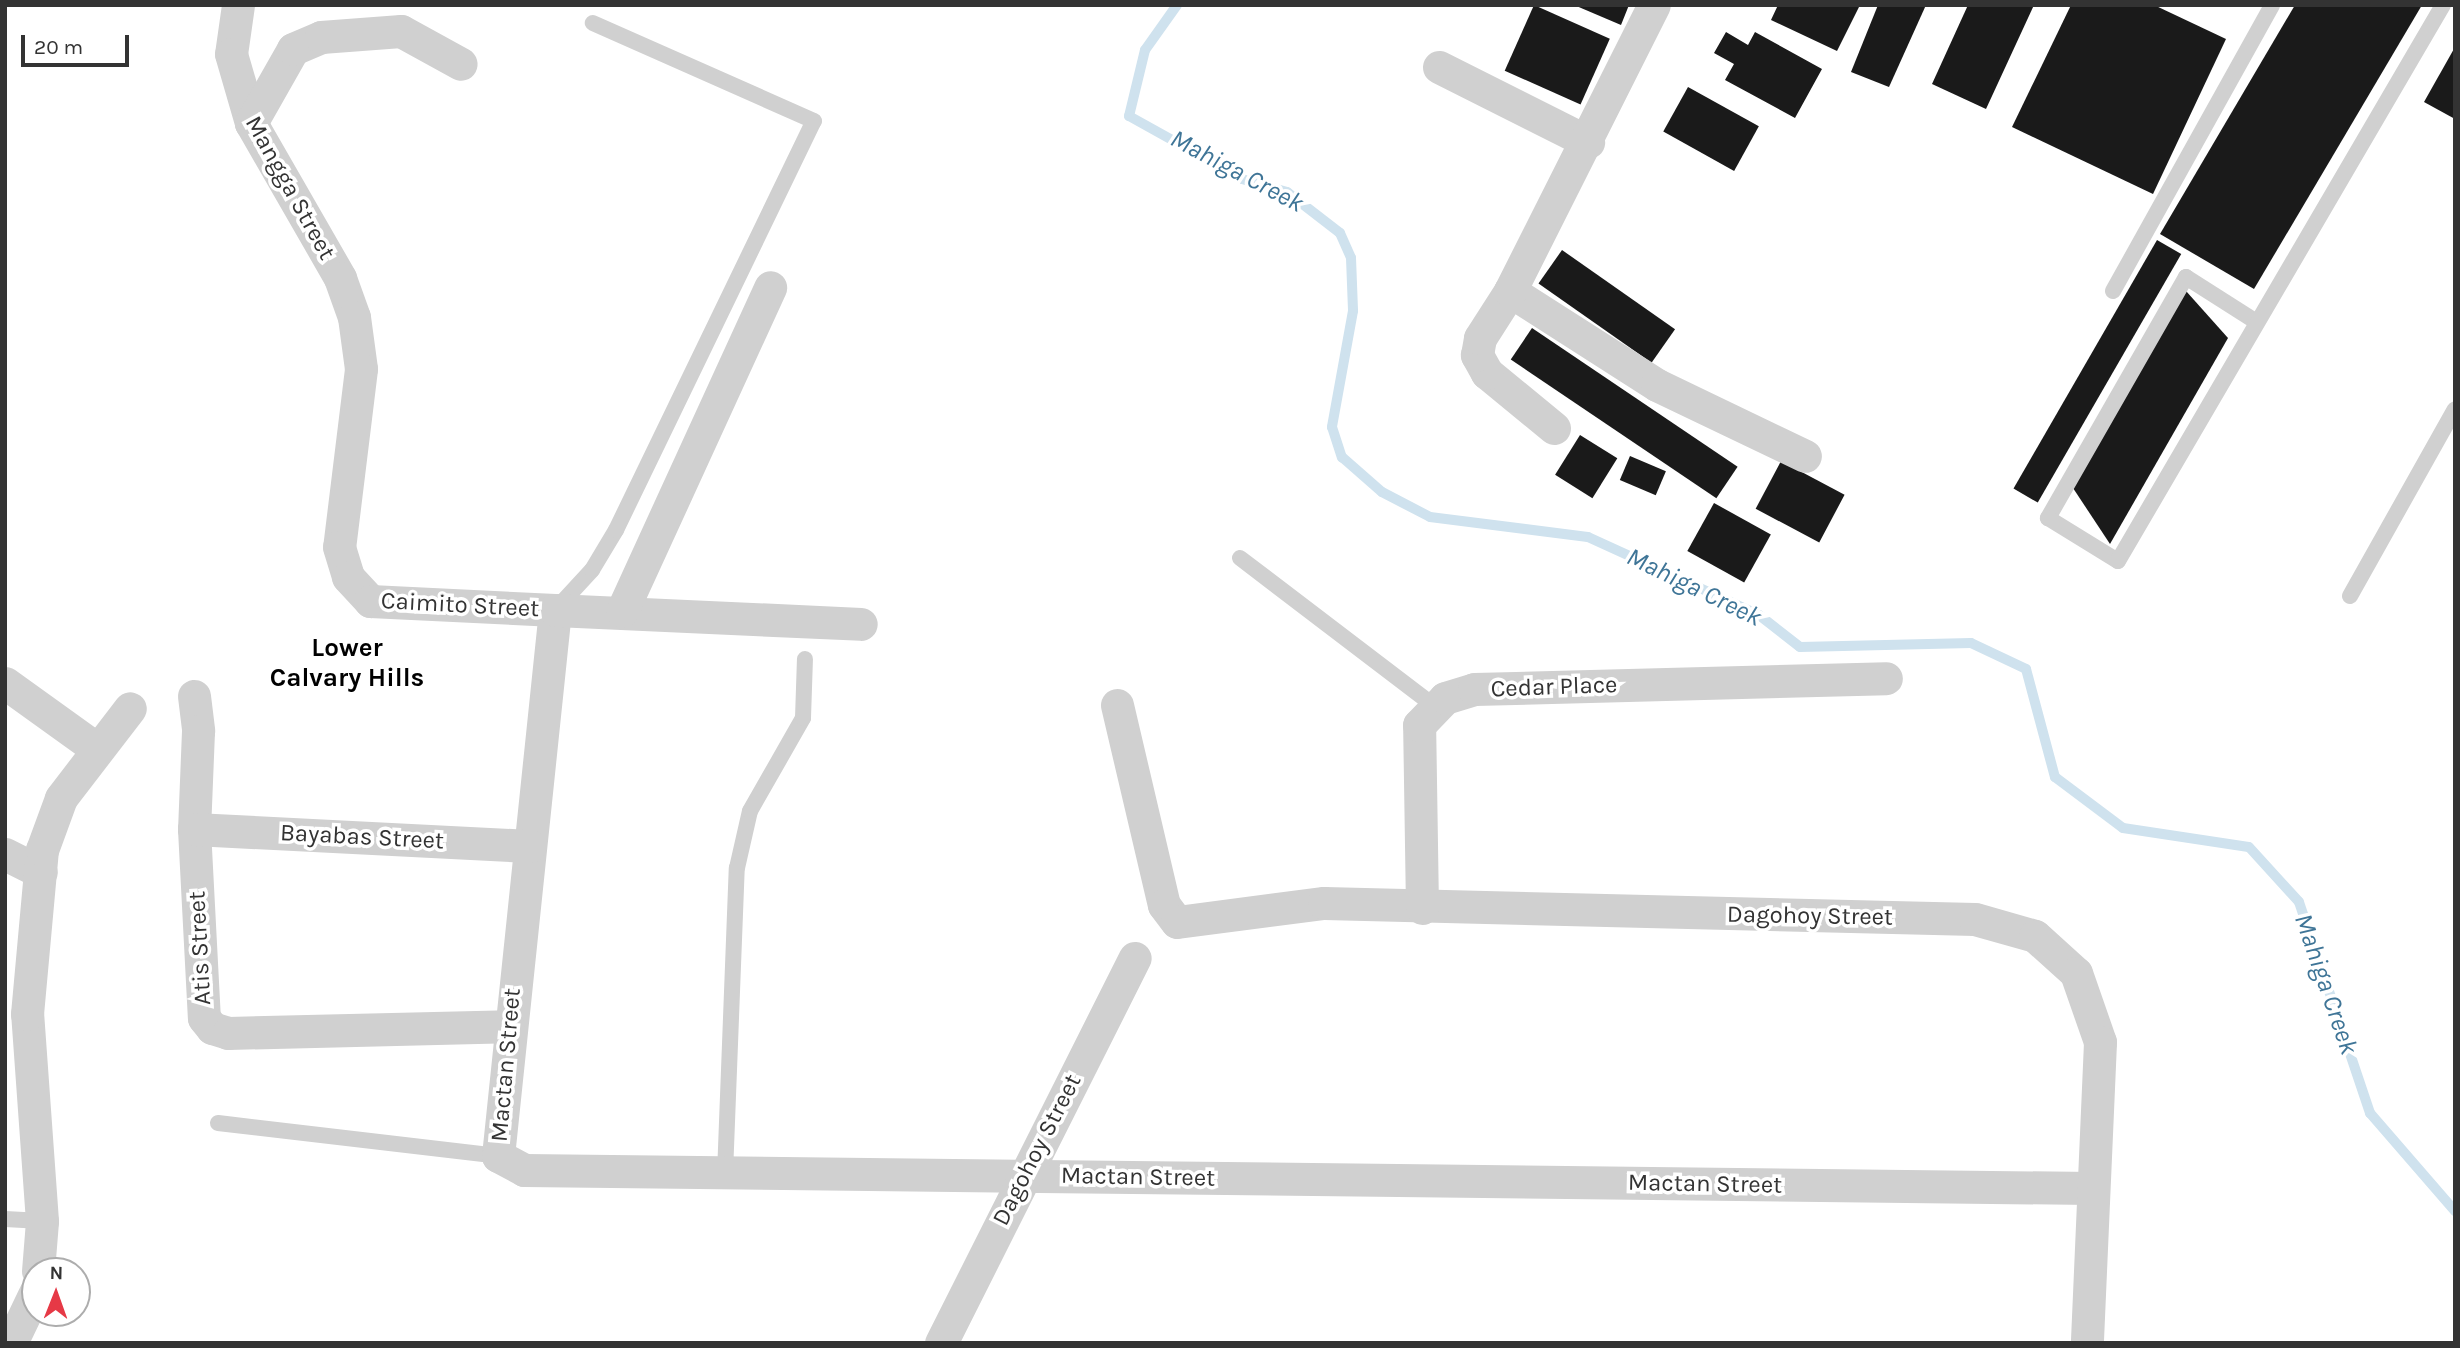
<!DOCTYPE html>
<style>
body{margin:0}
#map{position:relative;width:2460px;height:1348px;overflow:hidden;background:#fff;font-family:Karla,sans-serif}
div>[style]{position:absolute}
.stream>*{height:10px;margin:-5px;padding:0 5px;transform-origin:5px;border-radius:5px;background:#cfe2ee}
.building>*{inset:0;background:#1a1a1a;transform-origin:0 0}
.lane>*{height:16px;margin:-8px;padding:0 8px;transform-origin:8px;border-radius:8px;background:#d0d0d0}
.street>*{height:33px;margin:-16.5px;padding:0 16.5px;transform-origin:16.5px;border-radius:16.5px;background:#d0d0d0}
span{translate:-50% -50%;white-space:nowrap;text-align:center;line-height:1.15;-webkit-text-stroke:7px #fff;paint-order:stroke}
.street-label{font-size:24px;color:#333}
.water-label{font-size:26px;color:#3f7597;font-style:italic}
.neighbourhood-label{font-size:26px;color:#000;font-weight:700}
.frame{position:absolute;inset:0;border:7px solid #333;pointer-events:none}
.north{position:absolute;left:21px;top:1257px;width:70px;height:70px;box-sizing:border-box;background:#fff;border:2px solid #adadad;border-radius:50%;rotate:1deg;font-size:19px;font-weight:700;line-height:28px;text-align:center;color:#333}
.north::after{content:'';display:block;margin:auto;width:24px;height:32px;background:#e63946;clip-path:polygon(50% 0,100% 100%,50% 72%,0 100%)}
.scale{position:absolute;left:21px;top:35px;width:108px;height:32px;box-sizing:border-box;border:4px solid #333;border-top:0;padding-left:9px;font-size:21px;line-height:24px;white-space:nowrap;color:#333;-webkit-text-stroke:5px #fff;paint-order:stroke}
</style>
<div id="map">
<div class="stream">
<i style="left:1177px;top:5px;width:55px;rotate:125.4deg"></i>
<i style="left:1145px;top:50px;width:68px;rotate:103.6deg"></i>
<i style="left:1129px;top:116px;width:129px;rotate:29.1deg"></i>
<i style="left:1242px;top:179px;width:47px;rotate:16.1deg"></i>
<i style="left:1287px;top:192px;width:67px;rotate:37.7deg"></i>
<i style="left:1340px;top:233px;width:27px;rotate:66deg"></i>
<i style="left:1351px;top:258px;width:53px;rotate:87.8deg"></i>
<i style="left:1353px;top:311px;width:118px;rotate:100.3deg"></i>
<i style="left:1332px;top:427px;width:32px;rotate:72deg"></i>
<i style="left:1342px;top:457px;width:53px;rotate:41.2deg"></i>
<i style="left:1382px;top:492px;width:54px;rotate:27.5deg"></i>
<i style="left:1430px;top:517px;width:159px;rotate:7.2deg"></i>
<i style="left:1588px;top:537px;width:188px;rotate:24.5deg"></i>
<i style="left:1759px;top:615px;width:52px;rotate:38deg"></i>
<i style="left:1800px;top:647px;width:171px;rotate:-1.3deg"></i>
<i style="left:1971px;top:643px;width:61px;rotate:25.3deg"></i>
<i style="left:2026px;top:669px;width:112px;rotate:75deg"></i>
<i style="left:2055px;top:777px;width:85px;rotate:36.9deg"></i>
<i style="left:2123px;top:828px;width:127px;rotate:8.6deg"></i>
<i style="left:2249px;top:847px;width:74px;rotate:47.7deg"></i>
<i style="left:2299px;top:902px;width:223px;rotate:71.4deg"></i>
<i style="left:2370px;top:1113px;width:130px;rotate:49.1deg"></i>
</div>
<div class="building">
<i style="left:1534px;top:5px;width:83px;height:72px;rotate:24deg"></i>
<i style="clip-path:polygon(1574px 5px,1629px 5px,1621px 25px)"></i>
<i style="clip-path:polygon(1778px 5px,1860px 5px,1837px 51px,1771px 20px)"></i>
<i style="clip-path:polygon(1878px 5px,1926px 5px,1889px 87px,1851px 72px)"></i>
<i style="clip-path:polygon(1968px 5px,2034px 5px,1986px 109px,1932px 84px)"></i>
<i style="clip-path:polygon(2071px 5px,2154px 5px,2226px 39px,2153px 194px,2012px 127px)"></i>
<i style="clip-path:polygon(2295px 5px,2422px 5px,2254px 289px,2160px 234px)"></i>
<i style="clip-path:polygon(1726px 32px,1748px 45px,1755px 32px,1822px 69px,1795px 118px,1725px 80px,1734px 64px,1714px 53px)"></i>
<i style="clip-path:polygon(2455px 47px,2455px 119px,2424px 102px)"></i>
<i style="left:1688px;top:87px;width:81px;height:51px;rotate:29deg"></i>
<i style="left:2157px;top:240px;width:28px;height:287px;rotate:30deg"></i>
<i style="left:1562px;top:250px;width:138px;height:41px;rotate:35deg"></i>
<i style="clip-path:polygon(2186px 291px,2228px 338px,2110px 544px,2071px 485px)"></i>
<i style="left:1532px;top:328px;width:248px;height:38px;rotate:34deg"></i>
<i style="left:1580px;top:435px;width:44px;height:47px;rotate:32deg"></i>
<i style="left:1630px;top:456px;width:39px;height:26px;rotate:23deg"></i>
<i style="left:1781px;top:461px;width:72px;height:54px;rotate:28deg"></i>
<i style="left:1714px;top:503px;width:65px;height:55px;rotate:29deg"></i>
</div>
<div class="lane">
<i style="left:2113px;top:291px;width:327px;rotate:-60.9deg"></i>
<i style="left:2255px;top:321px;width:82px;rotate:-147.5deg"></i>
<i style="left:2186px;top:277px;width:278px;rotate:119.8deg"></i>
<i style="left:2048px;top:518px;width:82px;rotate:31.6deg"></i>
<i style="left:2118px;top:561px;width:644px;rotate:-59.69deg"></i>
<i style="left:1240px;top:558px;width:244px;rotate:37.3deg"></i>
<i style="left:2350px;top:596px;width:214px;rotate:-60.7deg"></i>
<i style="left:556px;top:609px;width:53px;rotate:-47.3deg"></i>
<i style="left:592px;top:570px;width:47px;rotate:-59deg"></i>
<i style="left:616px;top:530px;width:454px;rotate:-64.2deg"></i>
<i style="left:814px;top:121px;width:242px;rotate:-156.1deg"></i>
<i style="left:218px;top:1123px;width:282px;rotate:6.7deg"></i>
<i style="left:725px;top:1174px;width:306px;rotate:-87.8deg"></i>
<i style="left:737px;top:868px;width:58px;rotate:-77.2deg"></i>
<i style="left:750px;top:811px;width:107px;rotate:-60.3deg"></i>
<i style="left:803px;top:718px;width:59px;rotate:-88.1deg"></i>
<i style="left:5px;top:1219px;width:37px;rotate:3deg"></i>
</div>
<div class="street">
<i style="left:238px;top:5px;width:49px;rotate:98.1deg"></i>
<i style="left:231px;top:54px;width:72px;rotate:73.8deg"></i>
<i style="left:251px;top:123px;width:179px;rotate:60.1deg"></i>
<i style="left:340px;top:278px;width:41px;rotate:70.3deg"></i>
<i style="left:354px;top:317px;width:52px;rotate:82.3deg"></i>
<i style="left:361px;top:369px;width:179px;rotate:97deg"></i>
<i style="left:339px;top:547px;width:31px;rotate:73deg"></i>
<i style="left:348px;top:577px;width:33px;rotate:47deg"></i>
<i style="left:370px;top:601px;width:185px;rotate:2.8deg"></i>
<i style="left:555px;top:610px;width:549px;rotate:95.96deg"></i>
<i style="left:498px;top:1156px;width:30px;rotate:28deg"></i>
<i style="left:524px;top:1170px;width:1568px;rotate:0.66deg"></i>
<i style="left:1439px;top:67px;width:167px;rotate:26.7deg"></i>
<i style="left:251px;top:123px;width:85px;rotate:-60.4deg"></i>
<i style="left:293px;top:49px;width:30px;rotate:-23deg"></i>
<i style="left:321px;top:37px;width:80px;rotate:-4.3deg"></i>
<i style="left:401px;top:31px;width:68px;rotate:28.8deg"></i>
<i style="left:1510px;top:291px;width:174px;rotate:32.6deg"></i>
<i style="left:1657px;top:385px;width:164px;rotate:25.6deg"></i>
<i style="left:1554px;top:428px;width:87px;rotate:-140.6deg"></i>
<i style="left:1487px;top:373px;width:21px;rotate:-119deg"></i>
<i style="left:1477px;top:355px;width:17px;rotate:-80deg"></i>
<i style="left:1480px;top:338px;width:56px;rotate:-57.4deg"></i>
<i style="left:1510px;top:291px;width:320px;rotate:-63.3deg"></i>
<i style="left:555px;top:610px;width:306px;rotate:2.6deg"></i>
<i style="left:622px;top:611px;width:356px;rotate:-65.4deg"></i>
<i style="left:5px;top:683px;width:113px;rotate:35.7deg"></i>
<i style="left:194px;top:696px;width:35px;rotate:83deg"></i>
<i style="left:198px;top:731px;width:98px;rotate:92.3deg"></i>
<i style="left:194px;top:829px;width:189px;rotate:87deg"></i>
<i style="left:204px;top:1018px;width:13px;rotate:51deg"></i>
<i style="left:212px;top:1028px;width:17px;rotate:17deg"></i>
<i style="left:228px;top:1033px;width:280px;rotate:-1.4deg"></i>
<i style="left:1117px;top:705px;width:205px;rotate:76.8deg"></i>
<i style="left:1164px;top:905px;width:21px;rotate:53deg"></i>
<i style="left:1177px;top:922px;width:148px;rotate:-7.4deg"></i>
<i style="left:1324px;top:903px;width:651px;rotate:1.41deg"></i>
<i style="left:1975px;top:919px;width:62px;rotate:15.8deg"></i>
<i style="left:2035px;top:936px;width:55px;rotate:42.1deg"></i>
<i style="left:2076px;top:973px;width:73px;rotate:70.8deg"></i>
<i style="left:2100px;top:1042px;width:301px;rotate:92.5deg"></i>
<i style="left:194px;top:829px;width:336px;rotate:2.9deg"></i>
<i style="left:5px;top:854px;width:40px;rotate:26.6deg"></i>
<i style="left:1422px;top:908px;width:183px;rotate:-90.9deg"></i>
<i style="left:1419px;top:725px;width:37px;rotate:-46deg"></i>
<i style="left:1445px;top:698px;width:30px;rotate:-17deg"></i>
<i style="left:1474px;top:689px;width:412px;rotate:-1.5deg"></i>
<i style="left:38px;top:1271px;width:50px;rotate:-85.4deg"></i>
<i style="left:42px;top:1221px;width:208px;rotate:-94.1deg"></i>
<i style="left:27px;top:1014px;width:165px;rotate:-84.8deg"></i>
<i style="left:42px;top:850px;width:55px;rotate:-69.9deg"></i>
<i style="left:61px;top:798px;width:113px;rotate:-52.5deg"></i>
<i style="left:11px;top:1343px;width:55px;rotate:-64.4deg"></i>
<i style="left:941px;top:1343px;width:431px;rotate:-63.3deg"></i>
</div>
<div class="street-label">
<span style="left:290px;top:188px;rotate:61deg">Mangga Street</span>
<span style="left:460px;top:605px;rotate:3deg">Caimito Street</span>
<span style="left:1554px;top:687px;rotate:-2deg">Cedar Place</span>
<span style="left:362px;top:837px;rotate:3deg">Bayabas Street</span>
<span style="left:1810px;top:916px;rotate:1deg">Dagohoy Street</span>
<span style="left:200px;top:948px;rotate:-93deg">Atis Street</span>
<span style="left:506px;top:1065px;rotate:-85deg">Mactan Street</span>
<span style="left:1037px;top:1150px;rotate:-63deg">Dagohoy Street</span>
<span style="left:1138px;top:1177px;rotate:1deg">Mactan Street</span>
<span style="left:1705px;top:1184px;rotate:1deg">Mactan Street</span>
</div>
<div class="water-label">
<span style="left:1237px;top:171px;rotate:28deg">Mahiga Creek</span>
<span style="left:1694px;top:587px;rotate:26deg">Mahiga Creek</span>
<span style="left:2326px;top:984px;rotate:71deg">Mahiga Creek</span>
</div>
<div class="neighbourhood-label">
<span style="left:347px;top:663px">Lower<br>Calvary Hills</span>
</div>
<div class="frame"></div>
<div class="north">N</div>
<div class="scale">20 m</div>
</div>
